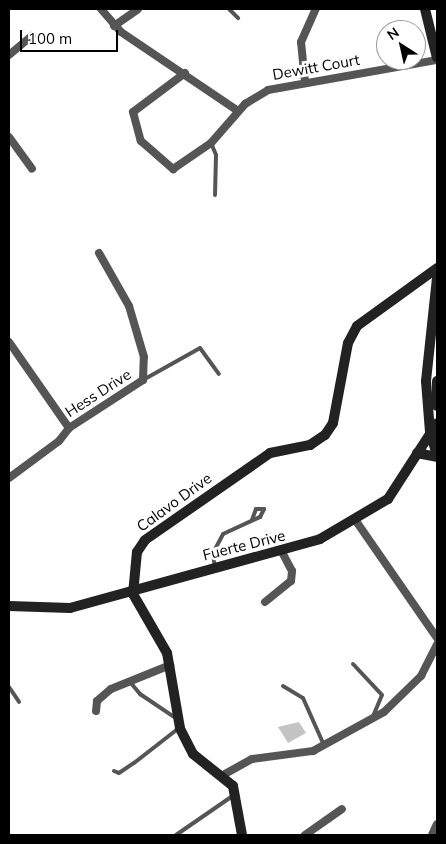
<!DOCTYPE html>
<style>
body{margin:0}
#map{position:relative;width:446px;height:844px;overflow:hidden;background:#fff;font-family:Mulish,sans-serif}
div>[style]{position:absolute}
.building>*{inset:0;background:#c4c4c4}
.lane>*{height:4px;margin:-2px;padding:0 2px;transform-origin:2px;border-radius:2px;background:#555}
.street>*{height:8px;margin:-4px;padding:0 4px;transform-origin:4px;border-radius:4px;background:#555}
.secondary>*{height:10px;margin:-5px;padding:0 5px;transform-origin:5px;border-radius:5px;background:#222}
span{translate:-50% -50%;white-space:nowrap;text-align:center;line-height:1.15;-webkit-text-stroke:5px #fff;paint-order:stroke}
.street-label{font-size:15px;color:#000}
.frame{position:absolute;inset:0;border:10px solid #000;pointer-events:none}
.north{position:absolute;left:376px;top:20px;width:50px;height:50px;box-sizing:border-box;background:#fff;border:1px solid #999;border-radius:50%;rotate:325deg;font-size:14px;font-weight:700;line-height:20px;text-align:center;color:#000}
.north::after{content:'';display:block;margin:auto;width:18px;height:22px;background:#000;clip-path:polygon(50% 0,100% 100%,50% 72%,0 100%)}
.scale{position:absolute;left:20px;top:30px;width:98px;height:22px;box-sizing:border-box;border:2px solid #000;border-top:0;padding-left:6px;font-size:15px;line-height:18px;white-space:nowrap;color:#000;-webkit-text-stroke:4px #fff;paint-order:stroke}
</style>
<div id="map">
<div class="building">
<i style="clip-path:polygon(299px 722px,306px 733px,288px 743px,278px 727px)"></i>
</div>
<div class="lane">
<i style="left:229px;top:9px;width:13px;rotate:45deg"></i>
<i style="left:211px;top:143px;width:13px;rotate:67deg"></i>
<i style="left:216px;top:155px;width:40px;rotate:91.4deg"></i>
<i style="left:143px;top:380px;width:65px;rotate:-29.3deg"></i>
<i style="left:200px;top:348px;width:32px;rotate:54deg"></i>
<i style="left:215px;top:568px;width:15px;rotate:-98deg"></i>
<i style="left:213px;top:553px;width:21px;rotate:-62deg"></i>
<i style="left:223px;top:534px;width:41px;rotate:-24.7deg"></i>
<i style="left:260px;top:517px;width:9px;rotate:-63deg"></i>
<i style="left:264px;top:509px;width:8px;rotate:180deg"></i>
<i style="left:256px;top:509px;width:12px;rotate:110deg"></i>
<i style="left:353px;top:664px;width:42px;rotate:46.9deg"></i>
<i style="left:382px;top:695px;width:23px;rotate:113deg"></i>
<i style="left:130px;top:682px;width:16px;rotate:50deg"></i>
<i style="left:140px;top:694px;width:45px;rotate:34deg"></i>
<i style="left:283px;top:686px;width:23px;rotate:31deg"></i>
<i style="left:303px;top:698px;width:49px;rotate:66deg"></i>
<i style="left:9px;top:687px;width:18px;rotate:56deg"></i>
<i style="left:114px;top:771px;width:5px;rotate:22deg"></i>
<i style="left:119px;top:773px;width:18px;rotate:-34deg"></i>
<i style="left:134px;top:763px;width:57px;rotate:-37.9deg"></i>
<i style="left:176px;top:835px;width:70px;rotate:-34.6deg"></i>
</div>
<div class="street">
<i style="left:101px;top:9px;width:30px;rotate:49deg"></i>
<i style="left:121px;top:32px;width:141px;rotate:34deg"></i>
<i style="left:114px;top:26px;width:29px;rotate:-35deg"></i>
<i style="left:9px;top:55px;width:30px;rotate:-40deg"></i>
<i style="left:185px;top:73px;width:65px;rotate:143.1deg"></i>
<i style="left:133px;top:112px;width:30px;rotate:75deg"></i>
<i style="left:141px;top:141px;width:43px;rotate:41.2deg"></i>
<i style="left:173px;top:169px;width:46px;rotate:-34.4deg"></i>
<i style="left:211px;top:143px;width:52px;rotate:-48.9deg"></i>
<i style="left:245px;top:104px;width:27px;rotate:-31deg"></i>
<i style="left:268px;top:90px;width:172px;rotate:-10.1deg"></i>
<i style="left:305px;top:82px;width:40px;rotate:-95.7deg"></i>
<i style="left:301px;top:42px;width:36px;rotate:-66deg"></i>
<i style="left:9px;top:137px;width:39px;rotate:54deg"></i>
<i style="left:9px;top:342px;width:105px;rotate:55.1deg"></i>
<i style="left:9px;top:478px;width:62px;rotate:-36.5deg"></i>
<i style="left:59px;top:441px;width:16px;rotate:-52deg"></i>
<i style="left:69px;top:428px;width:88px;rotate:-33deg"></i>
<i style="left:143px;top:380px;width:23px;rotate:-88deg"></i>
<i style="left:144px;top:357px;width:53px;rotate:-106.4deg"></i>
<i style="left:129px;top:306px;width:61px;rotate:-119.5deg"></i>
<i style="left:356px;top:521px;width:142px;rotate:55.3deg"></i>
<i style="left:265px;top:602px;width:33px;rotate:-39deg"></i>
<i style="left:291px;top:581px;width:10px;rotate:-84deg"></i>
<i style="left:292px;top:571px;width:21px;rotate:-118deg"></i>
<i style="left:96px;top:711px;width:10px;rotate:-84deg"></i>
<i style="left:97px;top:701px;width:18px;rotate:-41deg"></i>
<i style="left:111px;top:689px;width:64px;rotate:-22.1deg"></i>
<i style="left:223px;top:775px;width:33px;rotate:-29deg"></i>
<i style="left:252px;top:759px;width:62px;rotate:-7.5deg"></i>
<i style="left:313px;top:751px;width:81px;rotate:-28.8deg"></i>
<i style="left:384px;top:712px;width:52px;rotate:-44.2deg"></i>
<i style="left:421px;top:676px;width:36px;rotate:-63deg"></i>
<i style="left:305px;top:835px;width:45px;rotate:-35.1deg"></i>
<i style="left:432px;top:835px;width:12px;rotate:-66deg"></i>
</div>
<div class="secondary">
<i style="left:425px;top:9px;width:50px;rotate:76.2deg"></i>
<i style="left:437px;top:278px;width:104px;rotate:96.1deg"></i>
<i style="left:426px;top:381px;width:51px;rotate:85.5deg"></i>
<i style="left:430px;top:432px;width:24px;rotate:73deg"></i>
<i style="left:437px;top:381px;width:25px;rotate:90deg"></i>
<i style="left:417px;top:453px;width:20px;rotate:11deg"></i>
<i style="left:9px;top:606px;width:61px;rotate:1.9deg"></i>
<i style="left:70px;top:608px;width:259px;rotate:-15.4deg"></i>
<i style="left:320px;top:539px;width:79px;rotate:-30.5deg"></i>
<i style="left:388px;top:499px;width:90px;rotate:-57.2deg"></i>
<i style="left:242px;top:835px;width:50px;rotate:-100.4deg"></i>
<i style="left:233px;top:786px;width:51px;rotate:-141.3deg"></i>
<i style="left:193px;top:754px;width:29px;rotate:-117deg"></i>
<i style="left:180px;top:728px;width:76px;rotate:-99.8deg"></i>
<i style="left:167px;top:653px;width:68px;rotate:-120deg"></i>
<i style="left:133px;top:594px;width:42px;rotate:-84.6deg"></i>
<i style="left:137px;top:552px;width:14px;rotate:-56deg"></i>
<i style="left:145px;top:540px;width:152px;rotate:-34.8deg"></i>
<i style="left:270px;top:453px;width:41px;rotate:-11.3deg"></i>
<i style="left:310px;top:445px;width:18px;rotate:-34deg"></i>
<i style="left:325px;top:435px;width:14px;rotate:-56deg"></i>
<i style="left:333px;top:423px;width:81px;rotate:-79.4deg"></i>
<i style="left:348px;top:343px;width:19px;rotate:-62deg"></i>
<i style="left:357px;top:326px;width:99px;rotate:-35.9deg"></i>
</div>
<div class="street-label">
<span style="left:316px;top:67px;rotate:-10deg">Dewitt Court</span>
<span style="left:98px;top:393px;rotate:-33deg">Hess Drive</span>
<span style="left:174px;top:502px;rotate:-36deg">Calavo Drive</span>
<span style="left:244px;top:545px;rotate:-14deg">Fuerte Drive</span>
</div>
<div class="frame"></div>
<div class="north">N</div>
<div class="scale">100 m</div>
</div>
